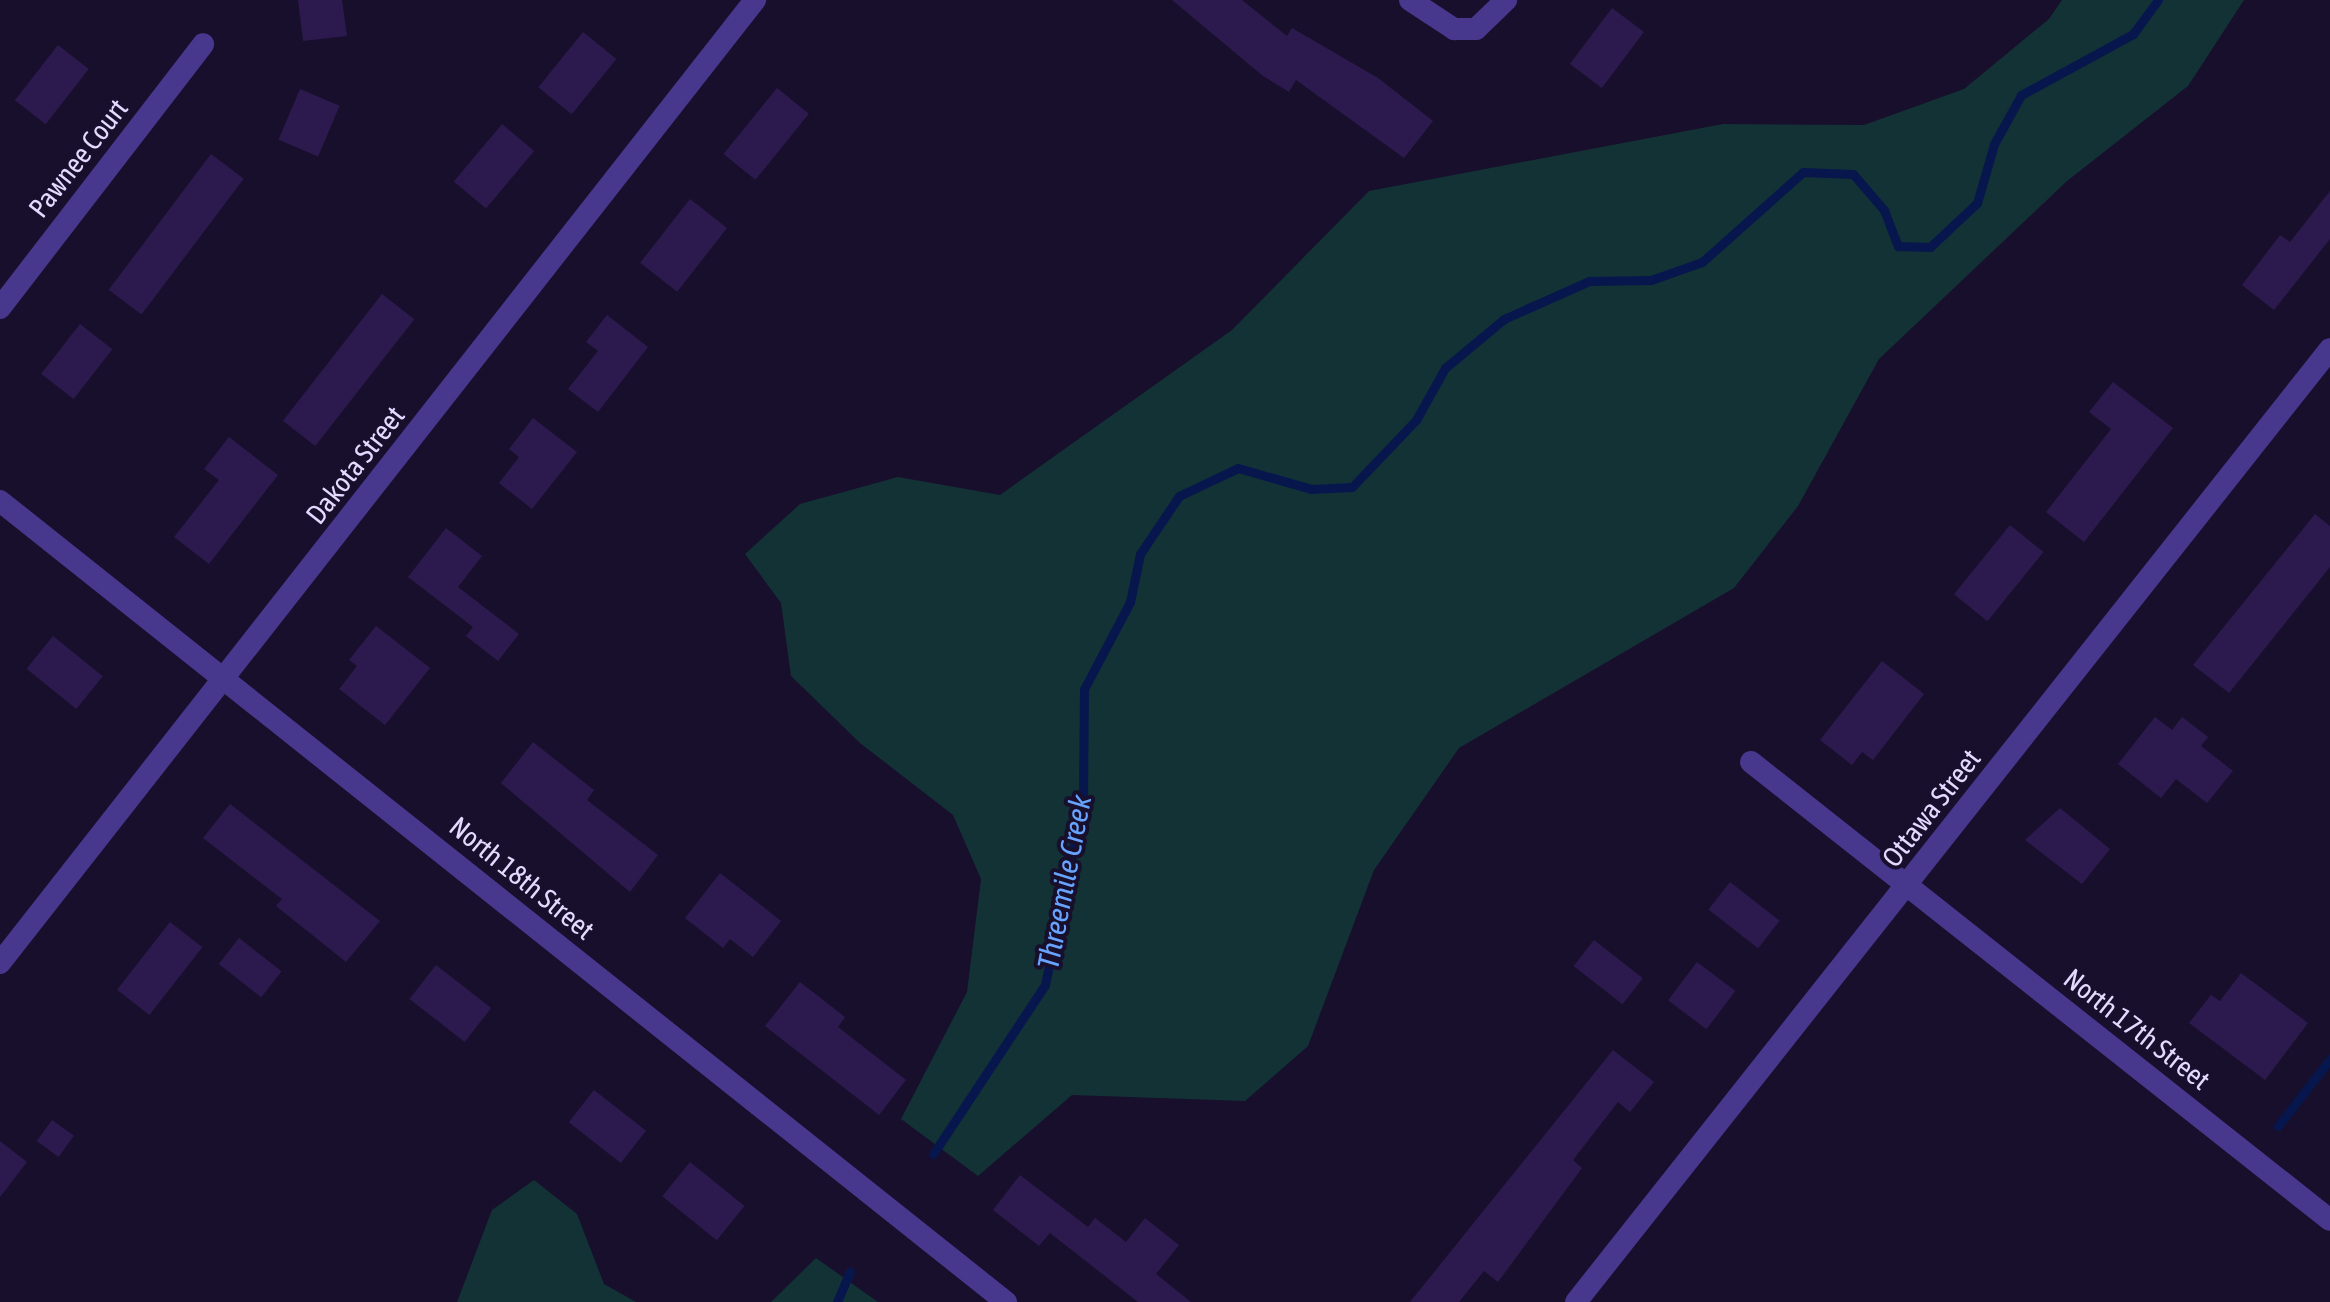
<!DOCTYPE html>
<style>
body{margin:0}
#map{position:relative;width:2330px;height:1302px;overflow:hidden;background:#180f2c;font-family:"Asap Condensed",sans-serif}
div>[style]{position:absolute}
.green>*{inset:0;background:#123236}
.stream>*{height:9px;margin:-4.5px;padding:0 4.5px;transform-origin:4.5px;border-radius:4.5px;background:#07174d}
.building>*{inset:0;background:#2c1a4e;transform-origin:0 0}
.street>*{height:22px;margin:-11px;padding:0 11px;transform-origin:11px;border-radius:11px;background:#47378d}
span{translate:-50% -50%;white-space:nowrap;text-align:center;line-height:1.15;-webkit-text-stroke:8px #180f2c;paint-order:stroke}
.street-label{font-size:28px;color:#e3daff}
.water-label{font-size:30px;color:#68a4ff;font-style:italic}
</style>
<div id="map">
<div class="green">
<i style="clip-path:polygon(2062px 0,2244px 0,2188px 86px,2067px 181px,1879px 359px,1798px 506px,1734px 588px,1459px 748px,1374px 870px,1308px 1046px,1245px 1101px,1072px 1095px,978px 1176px,901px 1119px,967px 992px,981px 879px,953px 815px,860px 743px,791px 676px,781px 603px,745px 554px,800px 504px,898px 477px,1000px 495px,1232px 330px,1369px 191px,1723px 124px,1864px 125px,1964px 89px,2049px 19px)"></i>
<i style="clip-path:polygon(534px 1180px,577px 1214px,604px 1284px,636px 1302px,457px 1302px,492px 1210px)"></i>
<i style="clip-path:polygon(816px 1258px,878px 1302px,771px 1302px)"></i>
</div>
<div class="stream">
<i style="left:2278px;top:1126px;width:85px;rotate:-52.2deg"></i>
<i style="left:933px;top:1154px;width:203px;rotate:-56.5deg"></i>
<i style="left:1045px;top:985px;width:190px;rotate:-78.5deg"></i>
<i style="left:1083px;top:799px;width:110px;rotate:-89.5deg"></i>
<i style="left:1084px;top:689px;width:98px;rotate:-62.1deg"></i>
<i style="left:1130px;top:602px;width:49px;rotate:-78.2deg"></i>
<i style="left:1140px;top:554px;width:70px;rotate:-56.1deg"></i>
<i style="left:1179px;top:496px;width:65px;rotate:-25.4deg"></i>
<i style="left:1238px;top:468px;width:76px;rotate:16deg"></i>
<i style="left:1311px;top:489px;width:41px;rotate:-2.8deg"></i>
<i style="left:1352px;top:487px;width:93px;rotate:-46.3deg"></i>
<i style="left:1416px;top:420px;width:60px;rotate:-60.9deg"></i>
<i style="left:1445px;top:368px;width:77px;rotate:-39.7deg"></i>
<i style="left:1504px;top:319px;width:93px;rotate:-24.1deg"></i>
<i style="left:1589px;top:281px;width:62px;rotate:-0.9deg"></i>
<i style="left:1651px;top:280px;width:54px;rotate:-19.4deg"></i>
<i style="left:1702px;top:262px;width:135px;rotate:-41.7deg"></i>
<i style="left:1803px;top:172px;width:50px;rotate:2.3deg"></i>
<i style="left:1853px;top:174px;width:48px;rotate:49.3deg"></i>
<i style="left:1884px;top:210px;width:39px;rotate:69deg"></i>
<i style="left:1898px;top:246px;width:32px;rotate:2deg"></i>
<i style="left:1930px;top:247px;width:64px;rotate:-43.1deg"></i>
<i style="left:1977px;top:203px;width:61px;rotate:-73.9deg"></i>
<i style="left:1994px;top:144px;width:56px;rotate:-61.1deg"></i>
<i style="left:2021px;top:95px;width:128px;rotate:-28.6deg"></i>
<i style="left:2133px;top:34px;width:42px;rotate:-53.7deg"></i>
<i style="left:837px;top:1302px;width:33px;rotate:-67deg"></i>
</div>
<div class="building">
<i style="clip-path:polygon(298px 0,342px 0,347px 36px,303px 41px)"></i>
<i style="clip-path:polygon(1172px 0,1242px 0,1287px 36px,1292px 28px,1378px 78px,1433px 121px,1404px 158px,1296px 80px,1289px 92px,1263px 76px)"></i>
<i style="left:1612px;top:8px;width:40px;height:70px;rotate:37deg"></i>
<i style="left:583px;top:32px;width:43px;height:71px;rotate:39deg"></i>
<i style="left:58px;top:45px;width:39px;height:70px;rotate:38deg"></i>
<i style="left:777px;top:88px;width:41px;height:85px;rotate:39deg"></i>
<i style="left:300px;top:89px;width:43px;height:55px;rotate:23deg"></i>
<i style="left:502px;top:124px;width:42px;height:75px;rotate:40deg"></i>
<i style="left:211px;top:154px;width:41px;height:170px;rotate:37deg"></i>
<i style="clip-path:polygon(2330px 191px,2330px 239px,2274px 310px,2242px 285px,2280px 235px,2290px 242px)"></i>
<i style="left:690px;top:199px;width:47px;height:81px;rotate:38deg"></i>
<i style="left:382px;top:294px;width:41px;height:161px;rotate:38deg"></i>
<i style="clip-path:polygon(607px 315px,648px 347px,598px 412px,568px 389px,598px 351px,586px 342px)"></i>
<i style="left:80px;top:324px;width:41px;height:63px;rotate:38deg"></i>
<i style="clip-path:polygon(2113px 382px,2173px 428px,2084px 542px,2046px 512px,2111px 429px,2089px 412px)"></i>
<i style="clip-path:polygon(533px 418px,577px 452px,532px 509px,499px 483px,519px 457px,509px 449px)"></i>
<i style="clip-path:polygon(229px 437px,278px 475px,209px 564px,174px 537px,219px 480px,204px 469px)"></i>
<i style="clip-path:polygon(2315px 514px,2330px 526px,2330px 567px,2229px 693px,2193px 665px)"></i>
<i style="left:2010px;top:525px;width:43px;height:89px;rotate:39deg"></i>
<i style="clip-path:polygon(446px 528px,482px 556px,458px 587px,519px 634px,498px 661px,466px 636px,473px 627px,408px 577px)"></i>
<i style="clip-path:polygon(376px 626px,430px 668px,385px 725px,339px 689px,357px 666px,349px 660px)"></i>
<i style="left:53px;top:636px;width:64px;height:42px;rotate:39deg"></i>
<i style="clip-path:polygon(1882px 661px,1924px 694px,1873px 760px,1862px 752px,1852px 765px,1820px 740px)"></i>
<i style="clip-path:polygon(2155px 717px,2172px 730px,2182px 717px,2208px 737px,2201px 746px,2233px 771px,2207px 803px,2176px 779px,2161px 798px,2118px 764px)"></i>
<i style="clip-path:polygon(533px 742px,594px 790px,587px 800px,658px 855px,630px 892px,501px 783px)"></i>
<i style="clip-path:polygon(230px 804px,380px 921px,346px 962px,276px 906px,282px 899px,203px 838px)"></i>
<i style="clip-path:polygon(2060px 808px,2110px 849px,2082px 884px,2025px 840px)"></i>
<i style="clip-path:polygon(720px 873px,781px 921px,753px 957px,730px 939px,723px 948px,685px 918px)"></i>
<i style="left:1730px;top:882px;width:63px;height:35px;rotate:38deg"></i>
<i style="left:170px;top:922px;width:41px;height:86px;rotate:38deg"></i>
<i style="left:239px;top:938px;width:54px;height:33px;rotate:38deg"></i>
<i style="left:1594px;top:940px;width:62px;height:33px;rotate:38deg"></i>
<i style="left:1697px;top:962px;width:48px;height:48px;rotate:37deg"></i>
<i style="left:436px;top:965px;width:70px;height:43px;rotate:38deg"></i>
<i style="clip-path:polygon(2241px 973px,2308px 1023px,2265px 1080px,2189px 1023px,2211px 995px,2220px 1001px)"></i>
<i style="clip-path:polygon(800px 982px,845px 1017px,838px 1027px,906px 1080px,879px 1115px,765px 1026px)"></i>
<i style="clip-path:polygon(1613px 1050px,1654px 1082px,1630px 1112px,1618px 1102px,1573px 1160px,1582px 1168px,1498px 1282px,1484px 1271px,1459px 1302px,1410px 1302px)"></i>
<i style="left:594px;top:1090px;width:66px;height:41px;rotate:38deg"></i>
<i style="left:52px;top:1120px;width:27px;height:26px;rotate:36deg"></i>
<i style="clip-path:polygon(0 1141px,27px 1162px,0 1197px)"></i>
<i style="left:690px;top:1162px;width:70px;height:44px;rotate:39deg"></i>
<i style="clip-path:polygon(1020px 1175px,1088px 1227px,1095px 1218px,1126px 1242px,1145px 1218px,1179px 1245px,1156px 1274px,1191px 1302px,1138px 1302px,1050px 1233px,1039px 1246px,993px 1210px)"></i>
</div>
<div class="street">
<i style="left:1410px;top:0;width:53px;rotate:33.4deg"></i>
<i style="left:1454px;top:29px;width:22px"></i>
<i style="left:1476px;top:29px;width:42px;rotate:-44deg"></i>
<i style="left:0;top:308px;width:333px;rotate:-52.4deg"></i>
<i style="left:0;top:501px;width:1286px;rotate:38.53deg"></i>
<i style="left:1751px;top:762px;width:738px;rotate:38.34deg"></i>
<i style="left:0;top:963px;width:1224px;rotate:-51.9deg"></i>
<i style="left:1576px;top:1302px;width:1215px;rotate:-51.65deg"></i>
</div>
<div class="street-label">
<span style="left:78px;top:158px;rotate:-52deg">Pawnee Court</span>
<span style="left:355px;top:465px;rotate:-52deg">Dakota Street</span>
<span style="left:1931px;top:808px;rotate:-52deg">Ottawa Street</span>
<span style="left:522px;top:878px;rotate:39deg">North 18th Street</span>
<span style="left:2137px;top:1029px;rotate:38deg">North 17th Street</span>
</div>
<div class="water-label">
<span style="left:1064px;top:882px;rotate:-79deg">Threemile Creek</span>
</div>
</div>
